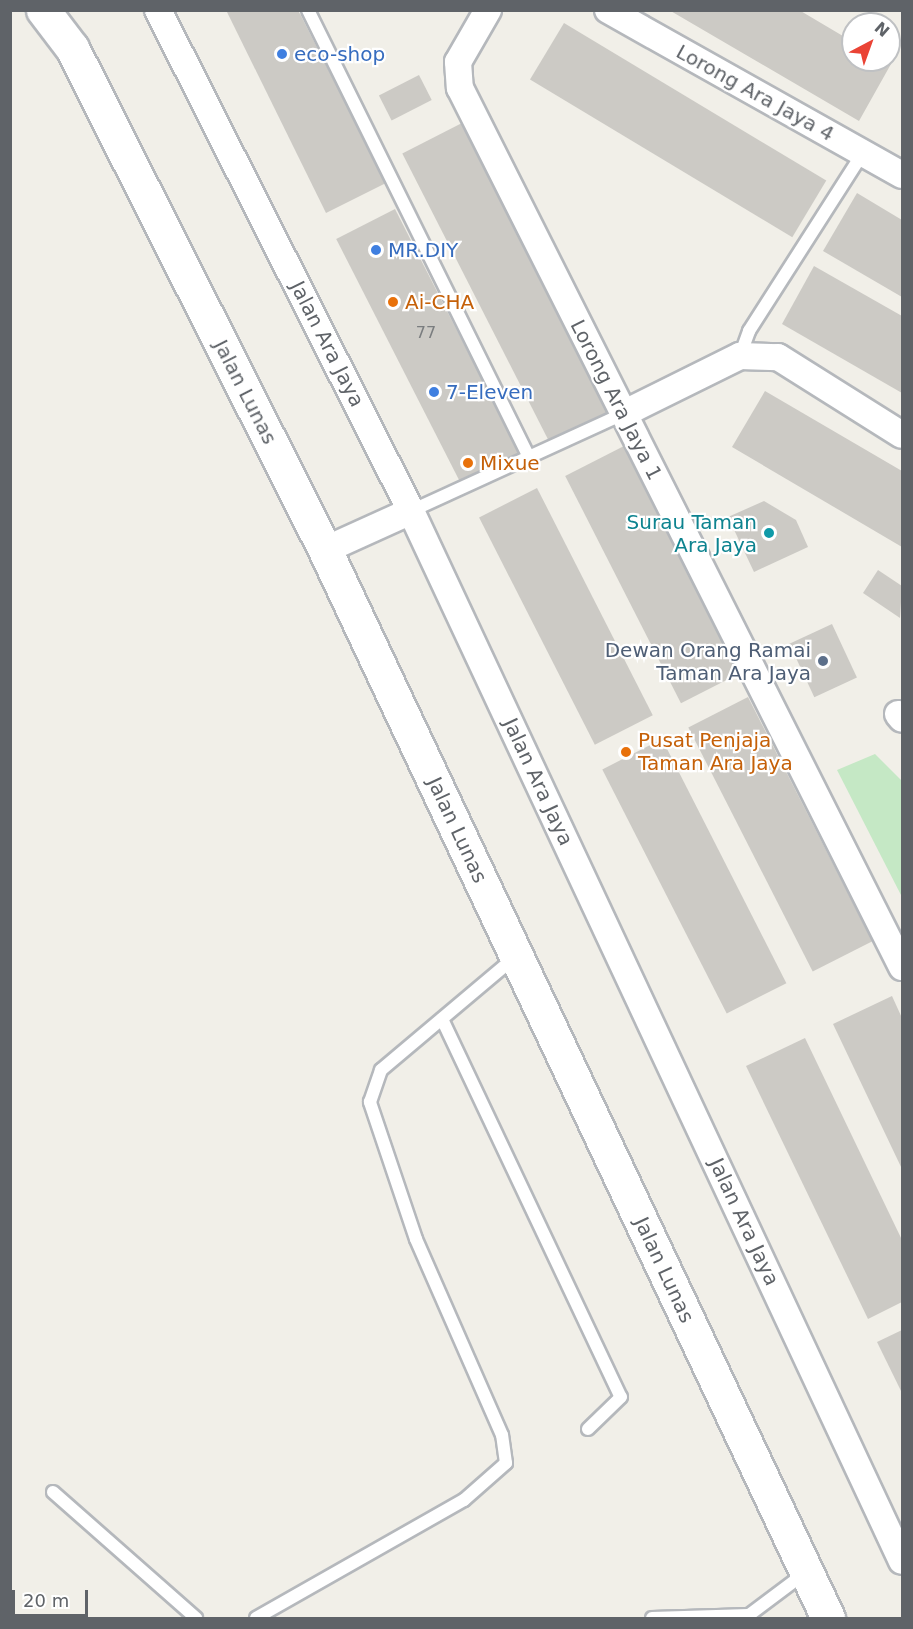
<!DOCTYPE html>
<style>
body{margin:0}
#map{position:relative;width:913px;height:1629px;overflow:hidden;background:#f1efe8;font-family:"DejaVu Sans",sans-serif}
div>[style]{position:absolute}
.green>*{inset:0;background:#c5e8c5}
.building>*{inset:0;background:#cccac5;transform-origin:0 0}
.roads{filter:drop-shadow(2px 0 #b5b8bc) drop-shadow(-2px 0 #b5b8bc) drop-shadow(0 2px #b5b8bc) drop-shadow(0 -2px #b5b8bc)}
.lane>*{height:12px;margin:-6px;padding:0 6px;transform-origin:6px;border-radius:6px;background:#fff}
.street>*{height:26px;margin:-13px;padding:0 13px;transform-origin:13px;border-radius:13px;background:#fff}
.secondary>*{height:33px;margin:-16.5px;padding:0 16.5px;transform-origin:16.5px;border-radius:16.5px;background:#fff}
.dots>*{width:16px;height:16px;translate:-50% -50%;box-sizing:border-box;border:3px solid #fff;border-radius:50%}
span{translate:-50% -50%;white-space:nowrap;text-align:center;line-height:1.15;-webkit-text-stroke:4.5px #fff;paint-order:stroke}
.number-label{font-size:16px;color:#7a7d7f}
.number-label span{-webkit-text-stroke-width:0}
.shop-label{font-size:20px;color:#366cbe}
.left{translate:0 -50%;text-align:left}
.street-label{font-size:20px;color:#5f6368}
.food-label{font-size:20px;color:#c56008}
.culture-label{font-size:20px;color:#0d838f}
.right{translate:-100% -50%;text-align:right}
.service-label{font-size:20px;color:#4e5e75}
.frame{position:absolute;inset:0;border:12px solid #5f6368;pointer-events:none}
.north{position:absolute;left:841px;top:12px;width:60px;height:60px;box-sizing:border-box;background:#fff;border:2px solid #bfc1c3;border-radius:50%;rotate:41deg;font-size:16px;font-weight:700;line-height:24px;text-align:center;color:#5f6368}
.north::after{content:'';display:block;margin:auto;width:21px;height:27px;background:#ea4335;clip-path:polygon(50% 0,100% 100%,50% 72%,0 100%)}
.scale{position:absolute;left:12px;top:1590px;width:76px;height:27px;box-sizing:border-box;border:3px solid #5f6368;border-top:0;padding-left:8px;font-size:18px;line-height:21px;white-space:nowrap;color:#5f6368;-webkit-text-stroke:4px #fff;paint-order:stroke}
</style>
<div id="map">
<div class="green">
<i style="clip-path:polygon(875px 754px,902px 781px,902px 897px,837px 770px)"></i>
</div>
<div class="building">
<i style="clip-path:polygon(226px 10px,298px 10px,386px 183px,326px 213px)"></i>
<i style="clip-path:polygon(669px 10px,799px 10px,853px 42px,853px 60px,884px 60px,891px 64px,859px 121px)"></i>
<i style="left:564px;top:23px;width:306px;height:66px;rotate:31deg"></i>
<i style="left:419px;top:75px;width:28px;height:45px;rotate:63deg"></i>
<i style="left:462px;top:123px;width:325px;height:67px;rotate:63deg"></i>
<i style="clip-path:polygon(857px 193px,902px 220px,902px 297px,823px 251px)"></i>
<i style="left:395px;top:209px;width:274px;height:66px;rotate:63deg"></i>
<i style="clip-path:polygon(814px 266px,902px 316px,902px 393px,782px 324px)"></i>
<i style="clip-path:polygon(765px 391px,902px 471px,902px 547px,732px 447px)"></i>
<i style="left:624px;top:446px;width:255px;height:66px;rotate:63deg"></i>
<i style="left:537px;top:488px;width:255px;height:65px;rotate:63deg"></i>
<i style="clip-path:polygon(764px 501px,796px 520px,808px 547px,754px 572px,728px 517px)"></i>
<i style="clip-path:polygon(878px 570px,902px 586px,900px 618px,863px 593px)"></i>
<i style="left:832px;top:624px;width:59px;height:47px;rotate:65deg"></i>
<i style="left:748px;top:697px;width:274px;height:67px;rotate:63deg"></i>
<i style="left:662px;top:739px;width:274px;height:67px;rotate:63deg"></i>
<i style="clip-path:polygon(892px 996px,902px 1018px,902px 1169px,833px 1024px)"></i>
<i style="clip-path:polygon(805px 1038px,902px 1240px,902px 1302px,868px 1319px,746px 1066px)"></i>
<i style="clip-path:polygon(902px 1330px,902px 1393px,877px 1342px)"></i>
</div>
<div class="roads">
<div class="lane">
<i style="left:308px;top:10px;width:499px;rotate:63.7deg"></i>
<i style="left:740px;top:356px;width:27px;rotate:-70deg"></i>
<i style="left:749px;top:331px;width:211px;rotate:-57.4deg"></i>
<i style="left:411px;top:511px;width:233px;rotate:-24.6deg"></i>
<i style="left:442px;top:1019px;width:418px;rotate:64.7deg"></i>
<i style="left:621px;top:1397px;width:46px;rotate:135.9deg"></i>
<i style="left:53px;top:1492px;width:191px;rotate:41.4deg"></i>
<i style="left:256px;top:1618px;width:239px;rotate:-29.6deg"></i>
<i style="left:464px;top:1500px;width:56px;rotate:-41.4deg"></i>
<i style="left:506px;top:1463px;width:28px;rotate:-98deg"></i>
<i style="left:502px;top:1435px;width:214px;rotate:-113.7deg"></i>
<i style="left:416px;top:1239px;width:145px;rotate:-108.6deg"></i>
<i style="left:370px;top:1102px;width:34px;rotate:-71deg"></i>
<i style="left:381px;top:1070px;width:175px;rotate:-40.1deg"></i>
<i style="left:652px;top:1618px;width:97px;rotate:-1.8deg"></i>
<i style="left:749px;top:1615px;width:70px;rotate:-36.9deg"></i>
</div>
<div class="street">
<i style="left:158px;top:10px;width:561px;rotate:63.21deg"></i>
<i style="left:411px;top:511px;width:1159px;rotate:64.94deg"></i>
<i style="left:488px;top:10px;width:60px;rotate:120deg"></i>
<i style="left:458px;top:62px;width:26px;rotate:86deg"></i>
<i style="left:460px;top:88px;width:984px;rotate:63.3deg"></i>
<i style="left:608px;top:10px;width:337px;rotate:29.3deg"></i>
<i style="left:623px;top:414px;width:131px;rotate:-26.4deg"></i>
<i style="left:740px;top:356px;width:38px;rotate:2deg"></i>
<i style="left:778px;top:357px;width:146px;rotate:32.2deg"></i>
<i style="left:325px;top:550px;width:94px;rotate:-24.4deg"></i>
<i style="left:898px;top:714px;width:6px;rotate:51deg"></i>
</div>
<div class="secondary">
<i style="left:43px;top:10px;width:48px;rotate:52.7deg"></i>
<i style="left:72px;top:48px;width:562px;rotate:63.25deg"></i>
<i style="left:325px;top:550px;width:1181px;rotate:64.78deg"></i>
</div>
</div>
<div class="dots">
<i style="left:282px;top:54px;background:#3f7fe0"></i>
<i style="left:376px;top:250px;background:#3f7fe0"></i>
<i style="left:393px;top:302px;background:#e8710a"></i>
<i style="left:434px;top:392px;background:#3f7fe0"></i>
<i style="left:468px;top:463px;background:#e8710a"></i>
<i style="left:769px;top:533px;background:#0f9aa8"></i>
<i style="left:823px;top:661px;background:#5c6f8a"></i>
<i style="left:626px;top:752px;background:#e8710a"></i>
</div>
<div class="number-label">
<span style="left:426px;top:333px">77</span>
</div>
<div class="shop-label">
<span class="left" style="left:294px;top:54px">eco-shop</span>
<span class="left" style="left:388px;top:250px">MR.DIY</span>
<span class="left" style="left:446px;top:392px">7-Eleven</span>
</div>
<div class="street-label">
<span style="left:755px;top:93px;rotate:29deg">Lorong Ara Jaya 4</span>
<span style="left:327px;top:344px;rotate:63deg">Jalan Ara Jaya</span>
<span style="left:245px;top:392px;rotate:63deg">Jalan Lunas</span>
<span style="left:616px;top:400px;rotate:63deg">Lorong Ara Jaya 1</span>
<span style="left:538px;top:782px;rotate:65deg">Jalan Ara Jaya</span>
<span style="left:457px;top:830px;rotate:65deg">Jalan Lunas</span>
<span style="left:744px;top:1222px;rotate:65deg">Jalan Ara Jaya</span>
<span style="left:664px;top:1270px;rotate:65deg">Jalan Lunas</span>
</div>
<div class="food-label">
<span class="left" style="left:405px;top:302px">Ai-CHA</span>
<span class="left" style="left:480px;top:463px">Mixue</span>
<span class="left" style="left:638px;top:752px">Pusat Penjaja<br>Taman Ara Jaya</span>
</div>
<div class="culture-label">
<span class="right" style="left:757px;top:534px">Surau Taman<br>Ara Jaya</span>
</div>
<div class="service-label">
<span class="right" style="left:811px;top:662px">Dewan Orang Ramai<br>Taman Ara Jaya</span>
</div>
<div class="frame"></div>
<div class="north">N</div>
<div class="scale">20 m</div>
</div>
